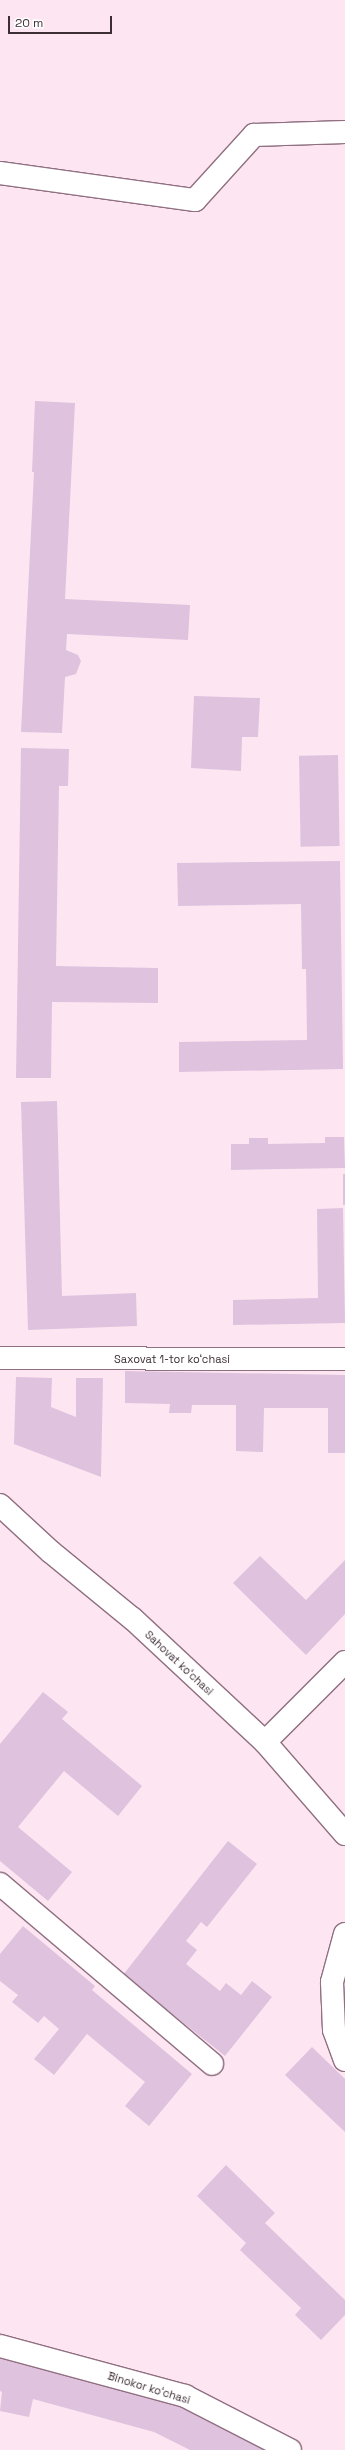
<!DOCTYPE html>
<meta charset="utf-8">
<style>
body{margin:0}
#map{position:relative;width:345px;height:2450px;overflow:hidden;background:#fde6f2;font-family:"Space Grotesk",sans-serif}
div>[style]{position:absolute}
.building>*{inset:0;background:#dfc2de;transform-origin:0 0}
.roads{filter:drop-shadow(1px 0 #906f81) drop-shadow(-1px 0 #906f81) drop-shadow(0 1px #906f81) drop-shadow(0 -1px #906f81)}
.minor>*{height:22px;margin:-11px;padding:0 11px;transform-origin:11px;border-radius:11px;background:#fff}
span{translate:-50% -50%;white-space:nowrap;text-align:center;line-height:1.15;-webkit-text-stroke:3px #fff;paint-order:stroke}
.street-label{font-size:11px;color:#3d2e36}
.scale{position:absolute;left:8px;top:16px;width:104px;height:18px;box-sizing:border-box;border:2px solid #3d2e36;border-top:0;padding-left:5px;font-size:12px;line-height:14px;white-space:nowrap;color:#3d2e36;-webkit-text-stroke:3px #fff;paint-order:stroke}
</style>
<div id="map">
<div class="building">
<i style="clip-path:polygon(35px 401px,75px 403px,65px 599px,190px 605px,188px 640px,67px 634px,66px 650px,78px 655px,81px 661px,76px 674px,65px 677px,62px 733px,21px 732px,34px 472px,32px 472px)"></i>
<i style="clip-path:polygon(194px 696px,260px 698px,258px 737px,242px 737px,241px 771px,191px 768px)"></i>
<i style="clip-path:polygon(21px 748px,69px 749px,68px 786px,59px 786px,56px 966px,158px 968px,158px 1003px,52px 1002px,51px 1078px,16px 1078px)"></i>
<i style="left:338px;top:755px;width:91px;height:39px;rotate:89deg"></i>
<i style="clip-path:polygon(340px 861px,343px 1069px,179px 1072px,179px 1042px,307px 1040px,306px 969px,302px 969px,301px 904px,178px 906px,177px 863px)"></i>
<i style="clip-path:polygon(57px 1101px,62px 1296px,136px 1293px,137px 1326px,28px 1330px,21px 1102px)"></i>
<i style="clip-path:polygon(325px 1137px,344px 1137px,345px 1168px,231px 1170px,231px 1144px,249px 1144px,249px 1138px,268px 1138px,268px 1144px,325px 1143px)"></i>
<i style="left:343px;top:1174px;width:2px;height:31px"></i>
<i style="clip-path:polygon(343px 1208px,345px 1323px,233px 1325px,233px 1300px,318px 1298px,317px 1209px)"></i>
<i style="clip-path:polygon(125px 1371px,345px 1375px,345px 1453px,328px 1453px,328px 1408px,264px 1408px,263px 1452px,236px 1451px,236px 1405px,192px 1405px,191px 1413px,169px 1413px,170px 1404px,125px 1403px)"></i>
<i style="clip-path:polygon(16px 1377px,52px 1378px,51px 1407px,76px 1417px,76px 1378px,103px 1378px,101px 1477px,14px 1444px)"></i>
<i style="clip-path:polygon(260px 1556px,306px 1600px,345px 1560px,345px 1614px,306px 1655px,233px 1583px)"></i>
<i style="clip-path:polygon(43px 1692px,68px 1712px,62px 1719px,142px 1786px,118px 1816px,64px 1771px,18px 1827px,72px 1872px,48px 1901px,0 1861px,0 1744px)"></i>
<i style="clip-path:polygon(228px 1841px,257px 1864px,207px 1927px,201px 1922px,186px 1941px,197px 1950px,186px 1964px,220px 1991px,226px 1983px,241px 1995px,252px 1981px,272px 1997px,225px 2056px,123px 1975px)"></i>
<i style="clip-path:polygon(23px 1926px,95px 1986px,92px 1990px,192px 2074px,149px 2126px,125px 2106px,145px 2082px,87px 2034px,54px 2075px,34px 2059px,59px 2029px,44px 2016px,38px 2023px,12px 2002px,18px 1995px,0 1981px,0 1954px)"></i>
<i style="clip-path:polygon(312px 2047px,345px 2079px,345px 2132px,285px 2075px)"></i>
<i style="clip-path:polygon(226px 2165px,275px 2213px,265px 2223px,345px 2300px,345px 2315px,321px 2340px,295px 2315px,301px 2308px,240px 2250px,246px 2243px,197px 2196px)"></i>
<i style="clip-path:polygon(0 2356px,163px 2397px,267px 2450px,190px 2450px,154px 2432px,33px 2399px,29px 2417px,0 2411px,2px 2392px,0 2391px)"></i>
</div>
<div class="roads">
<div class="minor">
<i style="left:0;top:173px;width:197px;rotate:7.9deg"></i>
<i style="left:195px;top:200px;width:88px;rotate:-47.8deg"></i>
<i style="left:254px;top:135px;width:91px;rotate:-1.9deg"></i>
<i style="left:0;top:1358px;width:345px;rotate:0.2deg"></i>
<i style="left:0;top:1505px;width:69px;rotate:42.7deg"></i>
<i style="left:51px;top:1552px;width:106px;rotate:39.3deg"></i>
<i style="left:133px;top:1619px;width:180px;rotate:43deg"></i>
<i style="left:265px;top:1742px;width:122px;rotate:49deg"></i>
<i style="left:265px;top:1742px;width:113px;rotate:-45deg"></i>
<i style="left:0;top:1884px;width:278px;rotate:40.3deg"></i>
<i style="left:345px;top:1934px;width:50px;rotate:105.2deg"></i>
<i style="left:332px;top:1982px;width:48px;rotate:87.6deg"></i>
<i style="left:334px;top:2030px;width:32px;rotate:70deg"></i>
<i style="left:0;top:2346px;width:192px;rotate:15.1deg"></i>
<i style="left:185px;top:2396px;width:118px;rotate:27.2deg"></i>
</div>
</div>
<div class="street-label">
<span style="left:172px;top:1359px">Saxovat 1-tor koʻchasi</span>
<span style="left:179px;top:1663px;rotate:43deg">Sahovat koʻchasi</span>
<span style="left:149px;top:2388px;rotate:17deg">Binokor koʻchasi</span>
</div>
<div class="scale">20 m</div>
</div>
